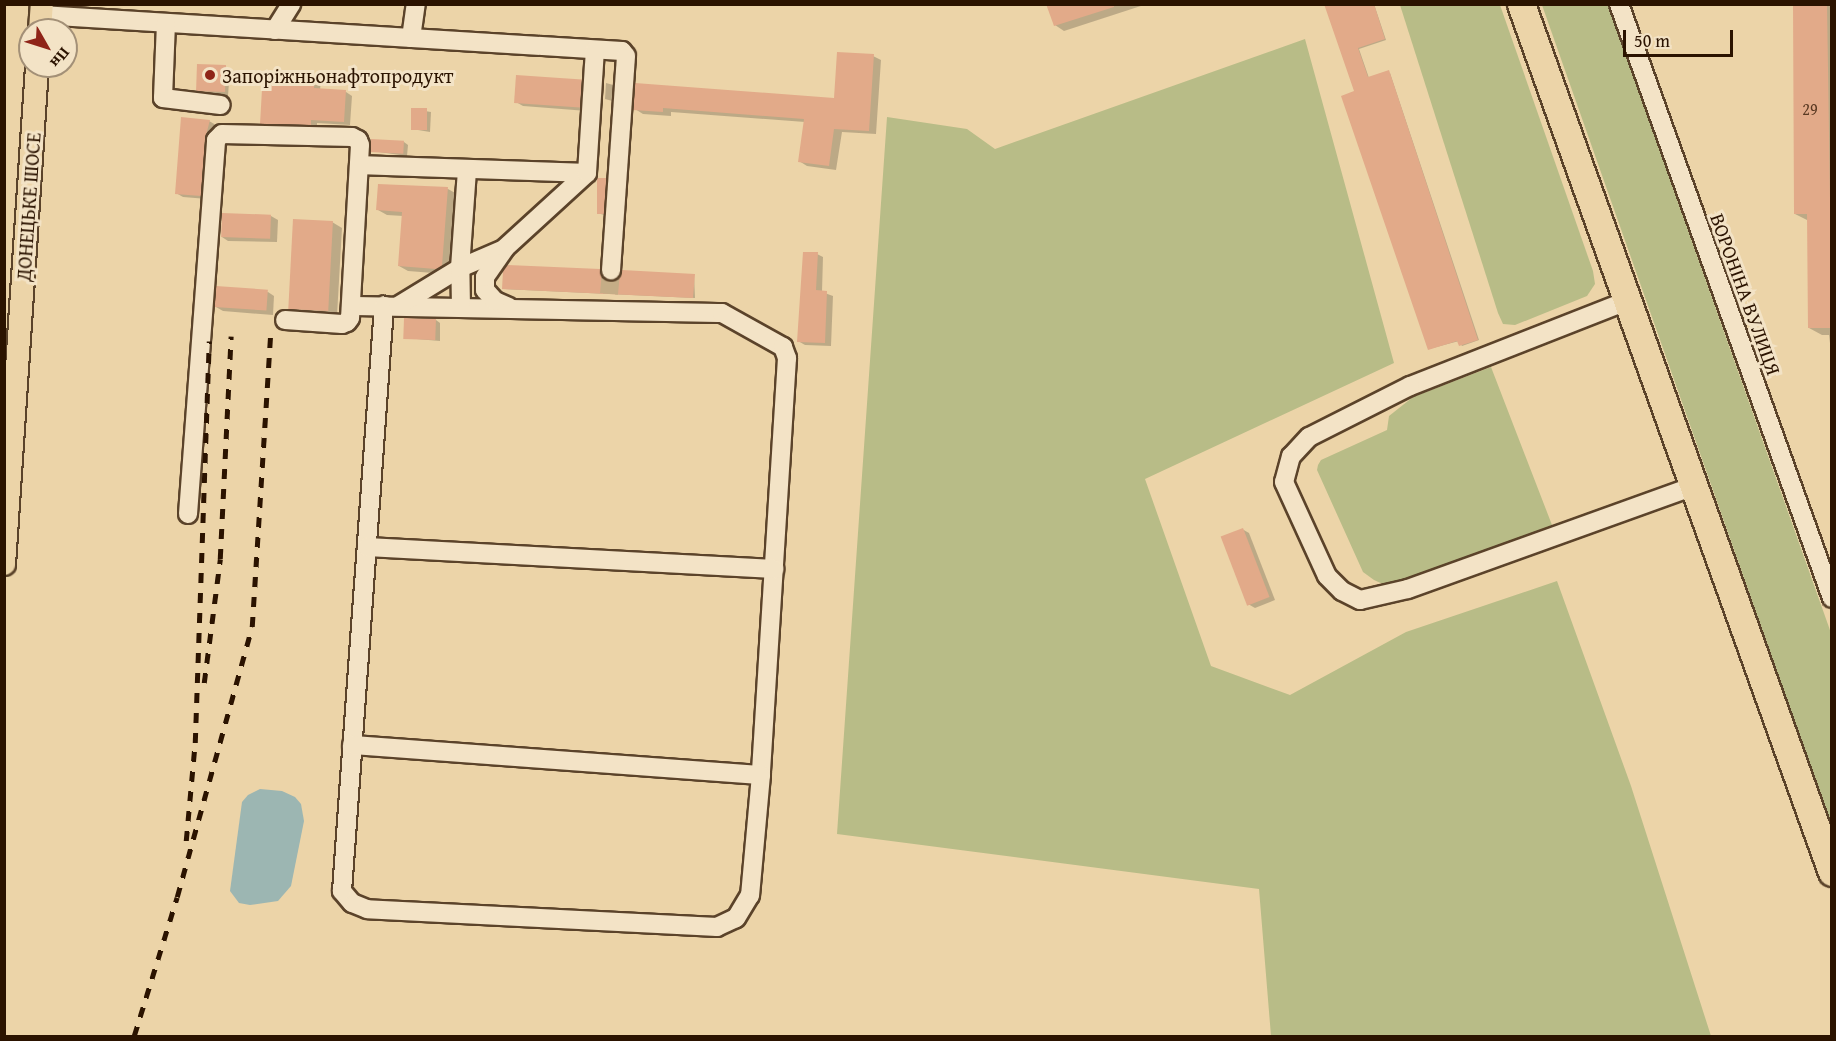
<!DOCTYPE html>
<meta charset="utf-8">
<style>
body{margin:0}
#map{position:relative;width:1836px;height:1041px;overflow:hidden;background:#ecd4a8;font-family:"Gentium Book Plus",serif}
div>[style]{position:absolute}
.green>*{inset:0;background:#b8bc87}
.water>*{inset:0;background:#9cb6b2}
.shadow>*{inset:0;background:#0003}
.building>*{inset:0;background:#e2aa89;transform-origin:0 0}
.minor-tunnel>*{height:18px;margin-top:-9px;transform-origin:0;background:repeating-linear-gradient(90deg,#c5ad86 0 18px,transparent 0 27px)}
.roads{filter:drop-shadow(2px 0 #5b432a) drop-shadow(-2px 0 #5b432a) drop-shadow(0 2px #5b432a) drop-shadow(0 -2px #5b432a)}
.minor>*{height:18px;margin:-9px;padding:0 9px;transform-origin:9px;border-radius:9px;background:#f3e3c6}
.major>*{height:22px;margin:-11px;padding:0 11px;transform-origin:11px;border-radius:11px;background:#ecd4a8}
.highway>*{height:27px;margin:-13.5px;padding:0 13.5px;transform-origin:13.5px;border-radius:13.5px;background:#ecd4a8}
.rail>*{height:4.5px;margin-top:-2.25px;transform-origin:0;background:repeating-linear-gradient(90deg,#2b1300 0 10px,transparent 0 20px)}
.dots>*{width:16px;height:16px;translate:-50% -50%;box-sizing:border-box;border:3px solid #f3e3c6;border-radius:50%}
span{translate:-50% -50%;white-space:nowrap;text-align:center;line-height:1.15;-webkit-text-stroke:6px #f3e3c6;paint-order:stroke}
.number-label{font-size:16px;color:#593922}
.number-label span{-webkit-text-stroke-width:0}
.poi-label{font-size:20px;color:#2b1300}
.left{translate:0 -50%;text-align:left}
.street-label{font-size:20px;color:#2b1300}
.frame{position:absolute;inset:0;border:6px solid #2b1300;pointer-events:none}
.north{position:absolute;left:18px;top:18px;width:60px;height:60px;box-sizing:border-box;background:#f3e3c6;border:2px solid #a39077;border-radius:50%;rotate:129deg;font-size:16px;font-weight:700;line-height:24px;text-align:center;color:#2b1300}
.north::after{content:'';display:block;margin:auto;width:21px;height:27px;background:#8f2418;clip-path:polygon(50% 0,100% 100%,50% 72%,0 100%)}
.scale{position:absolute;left:1623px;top:30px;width:110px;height:27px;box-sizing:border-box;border:3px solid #2b1300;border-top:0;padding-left:8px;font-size:18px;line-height:21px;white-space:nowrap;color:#2b1300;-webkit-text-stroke:4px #f3e3c6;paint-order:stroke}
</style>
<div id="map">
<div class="green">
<i style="clip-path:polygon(1400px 5px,1500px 5px,1593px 271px,1595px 284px,1587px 296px,1515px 325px,1503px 324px,1498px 313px)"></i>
<i style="clip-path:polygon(1542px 5px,1608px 5px,1831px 633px,1831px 825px)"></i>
<i style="clip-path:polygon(1305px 39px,1394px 363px,1145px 479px,1211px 666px,1290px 695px,1406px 632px,1557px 581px,1631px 786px,1711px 1036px,1271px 1036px,1259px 889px,837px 834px,887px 117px,967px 129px,995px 149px)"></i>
<i style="clip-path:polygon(1491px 367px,1552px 525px,1400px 586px,1385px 585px,1374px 580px,1363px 572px,1317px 470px,1318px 465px,1321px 460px,1387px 430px,1389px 416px,1413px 397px)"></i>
</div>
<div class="water">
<i style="clip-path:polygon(260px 789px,282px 791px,295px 797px,301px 804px,304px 821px,291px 886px,278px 901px,250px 905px,239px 903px,230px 891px,242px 802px,248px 795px)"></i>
</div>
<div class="shadow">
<i style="clip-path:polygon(1047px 4px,1147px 4px,1064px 31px,1055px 25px)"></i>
<i style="clip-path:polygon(1325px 4px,1374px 4px,1386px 40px,1359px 49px,1369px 78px,1390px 73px,1479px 340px,1462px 346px,1459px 341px,1429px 349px,1356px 92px)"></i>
<i style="clip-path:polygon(1794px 4px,1832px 4px,1832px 360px,1829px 335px,1822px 335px,1809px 328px,1809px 221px,1795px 214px)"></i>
<i style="clip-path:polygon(873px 56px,881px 60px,876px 134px,842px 132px,836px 170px,807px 166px,799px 161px,805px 122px,671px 112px,671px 116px,643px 114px,635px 109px,835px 99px)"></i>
<i style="clip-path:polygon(198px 65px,230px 69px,228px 96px,197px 90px)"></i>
<i style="clip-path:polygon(314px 77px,321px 80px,320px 90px,346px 92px,352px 96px,350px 125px,317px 123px,317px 128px,268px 127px,261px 123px)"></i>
<i style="clip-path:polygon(581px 81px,588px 85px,587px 111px,523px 106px,516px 102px)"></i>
<i style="clip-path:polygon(606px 83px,617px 86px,616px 102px,605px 99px)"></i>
<i style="clip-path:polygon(413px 109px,431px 112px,430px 132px,412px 129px)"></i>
<i style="clip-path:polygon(209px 121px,216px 125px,211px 144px,207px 199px,183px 197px,176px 193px)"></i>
<i style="clip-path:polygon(404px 142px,408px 145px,407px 156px,372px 151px)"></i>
<i style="clip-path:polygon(606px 180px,610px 182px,608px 216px,597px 213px)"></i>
<i style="clip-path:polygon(380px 186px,448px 189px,457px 194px,451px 271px,446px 274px,408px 271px,399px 266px,403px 216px,387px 215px,378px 210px)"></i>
<i style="clip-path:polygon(271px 216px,278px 220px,277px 242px,228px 241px,222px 237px)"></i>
<i style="clip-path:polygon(332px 222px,342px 228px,337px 316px,299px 314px,289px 308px)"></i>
<i style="clip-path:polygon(817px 254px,823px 257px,822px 292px,833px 296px,831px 346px,805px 345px,798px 341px)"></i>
<i style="clip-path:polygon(599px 271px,606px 281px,611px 283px,694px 275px,695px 298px,505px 289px)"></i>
<i style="clip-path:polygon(268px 292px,274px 296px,273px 315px,223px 311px,216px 307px)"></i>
<i style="clip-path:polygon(436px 320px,440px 323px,440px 341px,405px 338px)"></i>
<i style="clip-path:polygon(1242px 529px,1249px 533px,1275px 600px,1255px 608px,1248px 604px)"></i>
</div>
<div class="building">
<i style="clip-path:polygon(1046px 4px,1114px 4px,1114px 7px,1054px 26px)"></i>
<i style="clip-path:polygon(1324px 4px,1374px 4px,1385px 39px,1358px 48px,1368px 77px,1389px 70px,1478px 340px,1459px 346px,1457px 341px,1428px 350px,1341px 96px,1354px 91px)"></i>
<i style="clip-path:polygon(1793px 4px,1827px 4px,1832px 328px,1808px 328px,1807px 214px,1794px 214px)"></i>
<i style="clip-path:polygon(837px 52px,874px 54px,869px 131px,834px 129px,829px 166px,798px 162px,804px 119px,663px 108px,663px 112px,633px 110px,635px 83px,834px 98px)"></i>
<i style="left:197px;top:64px;width:29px;height:27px;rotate:2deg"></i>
<i style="clip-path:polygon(263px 72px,315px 75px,314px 88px,346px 90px,344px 122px,311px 120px,311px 125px,260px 124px)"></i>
<i style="left:516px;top:75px;width:66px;height:28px;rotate:4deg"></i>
<i style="left:411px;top:108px;width:16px;height:22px"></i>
<i style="clip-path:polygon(181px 117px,210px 120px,205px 139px,201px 196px,175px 194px)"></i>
<i style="left:371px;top:139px;width:33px;height:13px;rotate:3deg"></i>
<i style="left:597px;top:178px;width:9px;height:36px"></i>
<i style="clip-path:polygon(378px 184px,448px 187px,442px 266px,436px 269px,398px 266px,402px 212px,376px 210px)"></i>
<i style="left:222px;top:213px;width:49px;height:24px;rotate:2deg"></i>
<i style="left:293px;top:219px;width:40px;height:90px;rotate:3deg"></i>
<i style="clip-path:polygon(803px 252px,818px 252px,816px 290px,827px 291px,825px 343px,797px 342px)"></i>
<i style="clip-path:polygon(507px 265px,600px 269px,604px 279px,611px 281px,620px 277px,622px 270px,695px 274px,693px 298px,502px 289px,503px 271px)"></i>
<i style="left:216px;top:286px;width:52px;height:21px;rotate:4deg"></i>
<i style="left:404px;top:318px;width:32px;height:21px;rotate:2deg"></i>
<i style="left:1243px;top:528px;width:74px;height:24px;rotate:69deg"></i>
</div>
<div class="minor-tunnel">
<i style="left:609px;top:294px;width:24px;rotate:-85deg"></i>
</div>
<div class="roads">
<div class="minor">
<i style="left:1619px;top:4px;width:631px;rotate:70.27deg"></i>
<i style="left:41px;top:15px;width:582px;rotate:3.55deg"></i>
<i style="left:622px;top:51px;width:6px;rotate:51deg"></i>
<i style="left:626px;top:56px;width:215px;rotate:94deg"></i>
<i style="left:166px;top:23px;width:75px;rotate:92.3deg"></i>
<i style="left:163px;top:98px;width:58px;rotate:6.9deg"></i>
<i style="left:275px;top:30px;width:31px;rotate:-58deg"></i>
<i style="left:411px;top:38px;width:34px;rotate:-82deg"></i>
<i style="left:359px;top:165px;width:228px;rotate:2deg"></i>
<i style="left:1627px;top:301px;width:233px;rotate:158.6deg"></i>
<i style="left:1410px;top:386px;width:113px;rotate:153.2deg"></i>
<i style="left:1309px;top:437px;width:26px;rotate:133deg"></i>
<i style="left:1291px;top:456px;width:27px;rotate:105deg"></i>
<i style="left:1284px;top:482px;width:103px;rotate:65.4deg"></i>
<i style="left:1327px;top:576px;width:21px;rotate:45deg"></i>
<i style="left:1342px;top:591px;width:20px;rotate:27deg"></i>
<i style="left:1360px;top:600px;width:49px;rotate:-12.9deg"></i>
<i style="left:1408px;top:589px;width:304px;rotate:-19.8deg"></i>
<i style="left:351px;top:306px;width:371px;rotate:1.1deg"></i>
<i style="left:722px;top:313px;width:70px;rotate:29.1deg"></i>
<i style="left:783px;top:347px;width:12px;rotate:70deg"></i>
<i style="left:787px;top:358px;width:418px;rotate:93.6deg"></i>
<i style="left:761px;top:775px;width:121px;rotate:95.2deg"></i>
<i style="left:750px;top:895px;width:27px;rotate:121deg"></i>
<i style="left:736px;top:918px;width:21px;rotate:155deg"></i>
<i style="left:717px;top:927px;width:350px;rotate:-177.1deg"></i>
<i style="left:367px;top:909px;width:16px;rotate:-158deg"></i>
<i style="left:352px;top:903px;width:16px;rotate:-130deg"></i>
<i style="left:342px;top:891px;width:587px;rotate:-85.89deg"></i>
<i style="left:398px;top:306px;width:73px;rotate:-31.5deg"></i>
<i style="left:460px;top:268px;width:98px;rotate:-85.9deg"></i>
<i style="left:461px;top:307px;width:39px;rotate:-91deg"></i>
<i style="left:460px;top:268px;width:48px;rotate:-23.4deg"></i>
<i style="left:509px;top:307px;width:15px;rotate:-157deg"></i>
<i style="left:495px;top:301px;width:15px;rotate:-132deg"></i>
<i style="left:485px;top:290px;width:13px;rotate:-90deg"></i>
<i style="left:485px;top:277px;width:35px;rotate:-55deg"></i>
<i style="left:505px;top:248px;width:111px;rotate:-42.4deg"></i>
<i style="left:587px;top:173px;width:123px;rotate:-86.3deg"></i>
<i style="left:188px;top:514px;width:375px;rotate:-85.7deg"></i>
<i style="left:216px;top:140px;width:8px;rotate:-45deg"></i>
<i style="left:222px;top:134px;width:130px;rotate:1.3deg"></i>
<i style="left:352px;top:137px;width:7px;rotate:27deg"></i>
<i style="left:358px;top:140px;width:5px;rotate:68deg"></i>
<i style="left:360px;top:145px;width:173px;rotate:93.3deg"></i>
<i style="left:350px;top:318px;width:5px;rotate:127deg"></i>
<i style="left:347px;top:322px;width:5px;rotate:158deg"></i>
<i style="left:342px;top:324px;width:57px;rotate:-176deg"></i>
<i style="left:367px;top:547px;width:408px;rotate:3.1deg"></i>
<i style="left:352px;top:745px;width:410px;rotate:4.2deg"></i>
</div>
<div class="major">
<i style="left:40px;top:30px;width:26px;rotate:-86deg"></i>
<i style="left:4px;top:564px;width:499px;rotate:-86.2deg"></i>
</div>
<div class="highway">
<i style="left:1521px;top:4px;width:922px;rotate:70.29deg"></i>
</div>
</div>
<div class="rail">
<i style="left:204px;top:683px;width:125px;rotate:-82.6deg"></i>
<i style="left:220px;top:559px;width:223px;rotate:-87.2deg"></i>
<i style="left:186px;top:841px;width:98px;rotate:-84.8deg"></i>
<i style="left:195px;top:743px;width:402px;rotate:-88deg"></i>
<i style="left:134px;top:1036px;width:145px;rotate:-72.8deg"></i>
<i style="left:177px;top:897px;width:280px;rotate:-74.5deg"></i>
<i style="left:252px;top:627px;width:299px;rotate:-86.4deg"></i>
</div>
<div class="dots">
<i style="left:210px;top:75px;background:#8f2418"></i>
</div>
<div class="number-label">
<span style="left:1810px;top:109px">29</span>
</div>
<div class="poi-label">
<span class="left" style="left:222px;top:75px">Запоріжньонафтопродукт</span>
</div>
<div class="street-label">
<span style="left:28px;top:207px;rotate:-86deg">ДОНЕЦЬКЕ ШОСЕ</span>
<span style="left:1746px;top:294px;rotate:70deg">ВОРОНІНА ВУЛИЦЯ</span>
</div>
<div class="frame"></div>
<div class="north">Пн</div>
<div class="scale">50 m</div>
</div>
